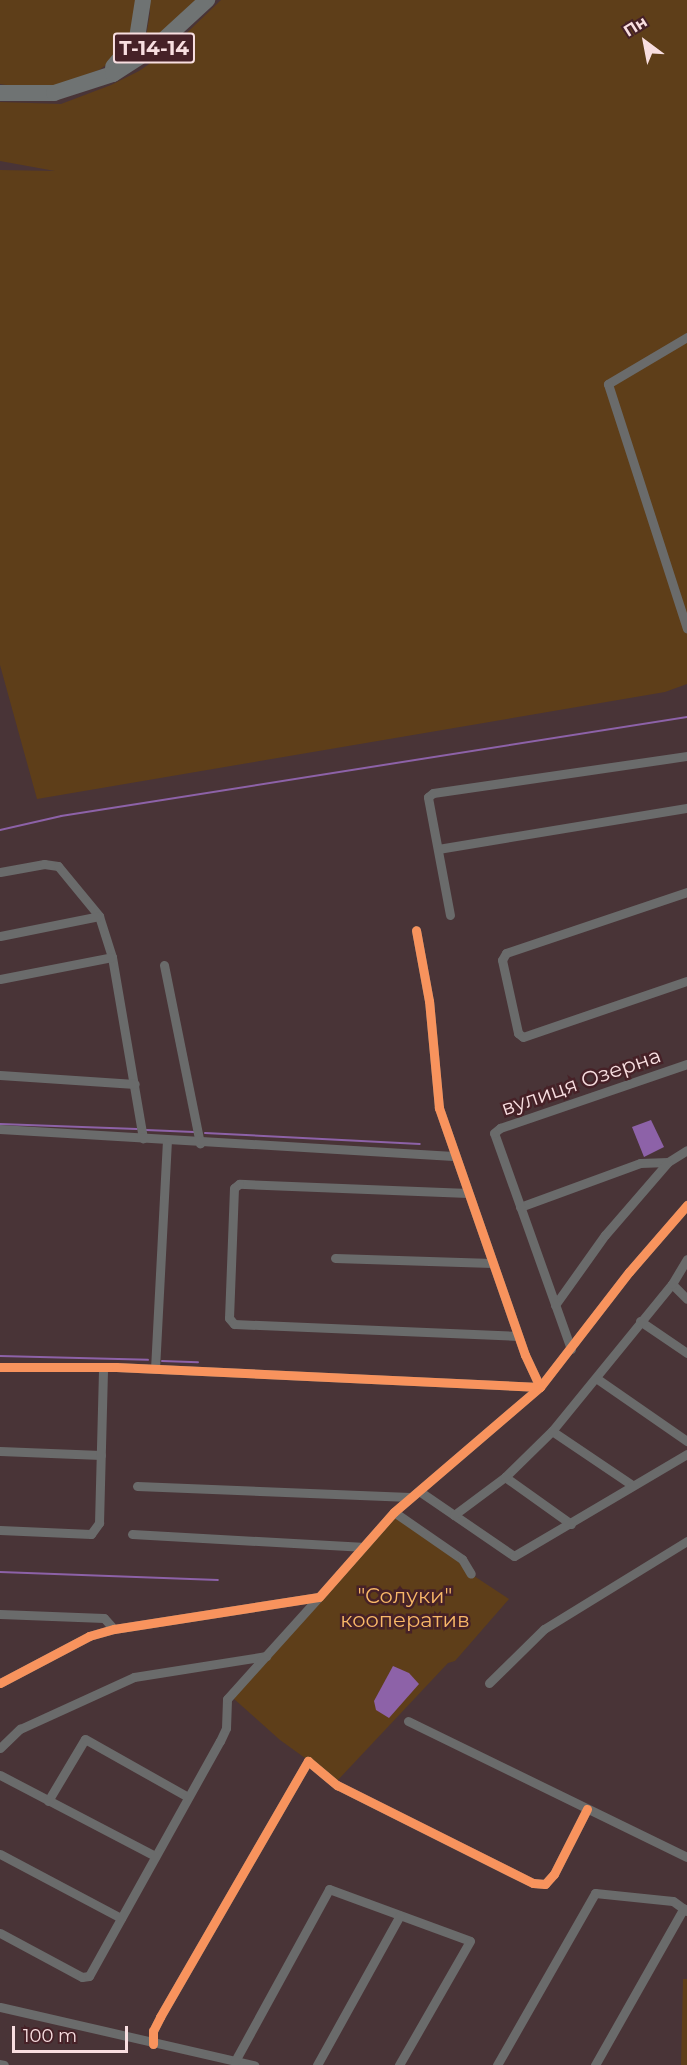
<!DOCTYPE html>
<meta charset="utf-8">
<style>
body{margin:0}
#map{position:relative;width:687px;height:2065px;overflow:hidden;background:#493437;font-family:Montserrat,sans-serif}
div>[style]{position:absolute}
.green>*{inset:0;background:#5e3e19}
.water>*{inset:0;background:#8d62a8}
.stream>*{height:2px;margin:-1px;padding:0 1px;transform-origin:1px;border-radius:1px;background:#8d62a8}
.street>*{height:9px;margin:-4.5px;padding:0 4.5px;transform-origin:4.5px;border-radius:4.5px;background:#6a6b6b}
.highway>*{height:16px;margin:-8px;padding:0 8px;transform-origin:8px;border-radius:8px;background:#6f7373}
.cycleway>*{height:9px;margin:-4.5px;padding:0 4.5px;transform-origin:4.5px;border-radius:4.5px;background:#f8935d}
span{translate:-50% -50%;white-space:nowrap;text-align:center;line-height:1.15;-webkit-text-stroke:5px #462127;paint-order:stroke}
.shield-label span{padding:2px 4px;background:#462127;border:2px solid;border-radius:4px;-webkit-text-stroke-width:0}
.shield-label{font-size:20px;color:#f8dee0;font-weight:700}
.street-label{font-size:21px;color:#f8dee0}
.park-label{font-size:21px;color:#f9b868}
.north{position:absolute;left:615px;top:12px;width:60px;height:60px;-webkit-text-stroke:4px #462127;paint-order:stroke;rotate:328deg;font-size:16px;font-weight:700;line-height:24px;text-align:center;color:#f8dee0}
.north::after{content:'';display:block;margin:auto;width:21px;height:27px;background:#f8dee0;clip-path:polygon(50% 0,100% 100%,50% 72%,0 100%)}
.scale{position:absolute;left:12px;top:2026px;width:116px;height:27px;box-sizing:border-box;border:3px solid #f8dee0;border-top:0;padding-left:8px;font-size:18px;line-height:21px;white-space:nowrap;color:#f8dee0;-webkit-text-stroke:4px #462127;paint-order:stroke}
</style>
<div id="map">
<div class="green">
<i style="clip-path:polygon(0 0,137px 0,134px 28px,113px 60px,99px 70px,60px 85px,19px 87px,0 84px)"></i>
<i style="clip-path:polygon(149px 0,199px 0,144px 48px,150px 13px)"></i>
<i style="clip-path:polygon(221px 0,687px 0,687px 684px,665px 692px,37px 799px,0 665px,0 170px,55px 171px,0 161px,0 102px,61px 104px,111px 85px,139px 71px,168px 51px)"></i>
<i style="clip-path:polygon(394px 1512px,464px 1564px,471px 1574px,509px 1599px,455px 1661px,448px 1663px,337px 1781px,280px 1740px,233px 1698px)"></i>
<i style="clip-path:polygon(683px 1979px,687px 1979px,687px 2065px,681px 2065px)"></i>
</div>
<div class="water">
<i style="clip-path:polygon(651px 1120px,664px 1147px,644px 1157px,632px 1127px)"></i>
<i style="clip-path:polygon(393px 1666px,409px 1673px,419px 1684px,389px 1718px,376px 1710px,374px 1701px)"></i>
</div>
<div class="stream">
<i style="left:0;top:830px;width:63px;rotate:-12.9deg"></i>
<i style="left:61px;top:816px;width:634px;rotate:-8.99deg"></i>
<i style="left:0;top:1124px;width:137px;rotate:2.1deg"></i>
<i style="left:146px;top:1130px;width:48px;rotate:2.4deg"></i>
<i style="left:205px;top:1133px;width:215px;rotate:2.9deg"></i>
<i style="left:0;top:1356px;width:148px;rotate:1.5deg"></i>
<i style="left:162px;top:1361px;width:36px;rotate:2deg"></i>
<i style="left:0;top:1572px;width:218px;rotate:2.1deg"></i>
</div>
<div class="street">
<i style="left:687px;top:337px;width:92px;rotate:149.3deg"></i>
<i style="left:608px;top:384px;width:257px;rotate:72.1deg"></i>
<i style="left:438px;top:849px;width:252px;rotate:-9.4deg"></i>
<i style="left:0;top:872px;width:45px;rotate:-10.3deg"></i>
<i style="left:44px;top:864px;width:14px;rotate:8deg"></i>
<i style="left:58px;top:866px;width:65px;rotate:50.6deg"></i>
<i style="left:99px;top:916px;width:43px;rotate:72.4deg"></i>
<i style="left:112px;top:957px;width:184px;rotate:80.3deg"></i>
<i style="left:687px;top:892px;width:191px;rotate:161.4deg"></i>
<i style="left:506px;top:953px;width:8px;rotate:120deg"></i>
<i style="left:502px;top:960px;width:75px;rotate:77.6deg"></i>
<i style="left:518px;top:1033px;width:6px;rotate:39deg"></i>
<i style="left:523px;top:1037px;width:173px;rotate:-18.9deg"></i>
<i style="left:450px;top:915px;width:120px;rotate:-100.6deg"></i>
<i style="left:428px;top:797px;width:6px;rotate:-39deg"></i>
<i style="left:433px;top:793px;width:257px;rotate:-8.3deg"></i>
<i style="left:0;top:936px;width:101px;rotate:-11.4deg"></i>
<i style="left:164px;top:965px;width:182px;rotate:78.6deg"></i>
<i style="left:0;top:979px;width:114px;rotate:-11.1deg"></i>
<i style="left:0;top:1075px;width:135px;rotate:3.8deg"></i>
<i style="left:0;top:1129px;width:454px;rotate:3.4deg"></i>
<i style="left:468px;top:1193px;width:229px;rotate:-177.7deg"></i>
<i style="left:239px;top:1184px;width:6px;rotate:141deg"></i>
<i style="left:234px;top:1188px;width:130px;rotate:92.2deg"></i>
<i style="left:229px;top:1318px;width:8px;rotate:50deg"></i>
<i style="left:234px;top:1324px;width:284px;rotate:2.4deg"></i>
<i style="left:520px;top:1207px;width:128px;rotate:-20.1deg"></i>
<i style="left:640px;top:1163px;width:28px;rotate:-2deg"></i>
<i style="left:668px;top:1162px;width:22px;rotate:-32deg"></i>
<i style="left:335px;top:1258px;width:157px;rotate:1.8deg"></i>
<i style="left:672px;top:1284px;width:21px;rotate:45deg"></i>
<i style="left:555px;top:1305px;width:86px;rotate:-54.5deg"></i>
<i style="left:605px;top:1235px;width:96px;rotate:-49.2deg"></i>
<i style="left:640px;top:1321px;width:57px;rotate:34.2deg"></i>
<i style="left:571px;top:1349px;width:229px;rotate:-109.6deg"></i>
<i style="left:494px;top:1133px;width:8px;rotate:-40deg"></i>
<i style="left:500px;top:1128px;width:198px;rotate:-18.9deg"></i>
<i style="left:0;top:1367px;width:116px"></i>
<i style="left:116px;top:1367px;width:424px;rotate:2.7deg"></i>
<i style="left:540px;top:1387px;width:35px;rotate:-115deg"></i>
<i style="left:525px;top:1355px;width:262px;rotate:-109.2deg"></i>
<i style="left:439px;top:1108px;width:107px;rotate:-95.3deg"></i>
<i style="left:429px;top:1001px;width:72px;rotate:-100.4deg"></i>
<i style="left:155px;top:1369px;width:227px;rotate:-87deg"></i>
<i style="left:596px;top:1378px;width:111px;rotate:34.7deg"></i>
<i style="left:552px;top:1431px;width:97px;rotate:34deg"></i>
<i style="left:0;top:1451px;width:101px;rotate:2.3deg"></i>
<i style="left:505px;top:1477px;width:81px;rotate:35.5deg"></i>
<i style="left:137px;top:1486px;width:273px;rotate:2.3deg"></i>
<i style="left:419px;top:1491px;width:115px;rotate:34.4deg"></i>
<i style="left:514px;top:1556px;width:201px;rotate:-30.5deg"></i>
<i style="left:394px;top:1512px;width:83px;rotate:34.7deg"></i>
<i style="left:462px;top:1559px;width:17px;rotate:59deg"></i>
<i style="left:454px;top:1515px;width:64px;rotate:-36.7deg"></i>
<i style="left:505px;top:1477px;width:66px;rotate:-44.4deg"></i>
<i style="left:552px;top:1431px;width:190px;rotate:-50.8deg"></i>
<i style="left:672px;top:1284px;width:29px;rotate:-59deg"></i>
<i style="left:0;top:1530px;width:91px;rotate:2.5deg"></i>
<i style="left:91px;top:1534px;width:14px;rotate:-54deg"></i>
<i style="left:99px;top:1523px;width:154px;rotate:-88.5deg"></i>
<i style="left:132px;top:1534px;width:229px;rotate:3.2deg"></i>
<i style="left:0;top:1614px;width:104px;rotate:2.2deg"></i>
<i style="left:104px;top:1618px;width:15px;rotate:48deg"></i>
<i style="left:0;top:1683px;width:101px;rotate:-27.8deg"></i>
<i style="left:89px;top:1636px;width:26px;rotate:-16deg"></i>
<i style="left:114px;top:1629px;width:207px;rotate:-8.9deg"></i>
<i style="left:319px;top:1597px;width:113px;rotate:-48.6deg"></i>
<i style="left:394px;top:1512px;width:192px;rotate:-40.6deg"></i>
<i style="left:540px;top:1387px;width:145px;rotate:-52.3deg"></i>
<i style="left:629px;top:1272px;width:89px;rotate:-49.1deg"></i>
<i style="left:489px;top:1683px;width:77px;rotate:-44.5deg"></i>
<i style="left:544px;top:1629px;width:168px;rotate:-31.6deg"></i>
<i style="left:408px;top:1721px;width:310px;rotate:26deg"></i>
<i style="left:0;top:1748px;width:28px;rotate:-44deg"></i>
<i style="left:20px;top:1729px;width:125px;rotate:-24.5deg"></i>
<i style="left:134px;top:1677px;width:134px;rotate:-9deg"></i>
<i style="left:0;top:1775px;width:175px;rotate:27.6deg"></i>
<i style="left:48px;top:1801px;width:72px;rotate:-59.2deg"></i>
<i style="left:85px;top:1739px;width:118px;rotate:29.4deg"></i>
<i style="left:0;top:1854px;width:137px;rotate:27.9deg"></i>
<i style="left:0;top:1933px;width:93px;rotate:28.2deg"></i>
<i style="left:82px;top:1977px;width:7px;rotate:-8deg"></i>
<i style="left:89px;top:1976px;width:269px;rotate:-60.9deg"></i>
<i style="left:220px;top:1741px;width:14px;rotate:-65deg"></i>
<i style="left:226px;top:1728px;width:29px;rotate:-88deg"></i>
<i style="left:227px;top:1699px;width:137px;rotate:-48deg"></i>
<i style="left:0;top:2007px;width:261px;rotate:12.9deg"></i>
<i style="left:153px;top:2044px;width:13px;rotate:-90deg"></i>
<i style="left:153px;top:2031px;width:16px;rotate:-63deg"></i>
<i style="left:160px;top:2017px;width:296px;rotate:-60deg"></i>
<i style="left:308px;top:1761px;width:38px;rotate:40deg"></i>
<i style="left:337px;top:1785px;width:219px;rotate:26.6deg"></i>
<i style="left:533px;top:1883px;width:12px;rotate:5deg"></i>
<i style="left:545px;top:1884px;width:13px;rotate:-48deg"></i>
<i style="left:554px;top:1874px;width:73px;rotate:-63.1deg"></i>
<i style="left:235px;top:2061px;width:196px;rotate:-61.3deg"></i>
<i style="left:329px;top:1889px;width:150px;rotate:20.2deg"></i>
<i style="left:470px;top:1941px;width:143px;rotate:119.8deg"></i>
<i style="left:0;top:2064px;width:4px;rotate:14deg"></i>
<i style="left:317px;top:2065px;width:171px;rotate:-61deg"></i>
<i style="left:497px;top:2065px;width:198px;rotate:-60.3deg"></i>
<i style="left:595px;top:1893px;width:78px;rotate:5.9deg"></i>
<i style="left:673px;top:1901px;width:17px;rotate:36deg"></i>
<i style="left:595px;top:2065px;width:180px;rotate:-60.5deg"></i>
</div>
<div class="highway">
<i style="left:113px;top:67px;width:38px;rotate:-50deg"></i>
<i style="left:137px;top:38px;width:38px;rotate:-81deg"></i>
<i style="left:0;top:93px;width:54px"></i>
<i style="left:54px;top:93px;width:62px;rotate:-17.9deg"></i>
<i style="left:113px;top:74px;width:54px;rotate:-32.8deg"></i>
<i style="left:158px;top:45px;width:67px;rotate:-42.6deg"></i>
</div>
<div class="cycleway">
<i style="left:0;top:1367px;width:116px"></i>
<i style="left:116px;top:1367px;width:424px;rotate:2.7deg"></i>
<i style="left:540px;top:1387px;width:35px;rotate:-115deg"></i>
<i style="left:525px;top:1355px;width:262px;rotate:-109.2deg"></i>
<i style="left:439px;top:1108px;width:107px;rotate:-95.3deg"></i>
<i style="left:429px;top:1001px;width:72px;rotate:-100.4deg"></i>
<i style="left:0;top:1683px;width:101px;rotate:-27.8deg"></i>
<i style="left:89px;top:1636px;width:26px;rotate:-16deg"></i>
<i style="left:114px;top:1629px;width:207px;rotate:-8.9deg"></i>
<i style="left:319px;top:1597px;width:113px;rotate:-48.6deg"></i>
<i style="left:394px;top:1512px;width:192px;rotate:-40.6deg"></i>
<i style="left:540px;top:1387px;width:145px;rotate:-52.3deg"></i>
<i style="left:629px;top:1272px;width:89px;rotate:-49.1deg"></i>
<i style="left:153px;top:2044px;width:13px;rotate:-90deg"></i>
<i style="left:153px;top:2031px;width:16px;rotate:-63deg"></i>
<i style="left:160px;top:2017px;width:296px;rotate:-60deg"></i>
<i style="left:308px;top:1761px;width:38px;rotate:40deg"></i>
<i style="left:337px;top:1785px;width:219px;rotate:26.6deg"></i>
<i style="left:533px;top:1883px;width:12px;rotate:5deg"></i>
<i style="left:545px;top:1884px;width:13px;rotate:-48deg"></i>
<i style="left:554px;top:1874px;width:73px;rotate:-63.1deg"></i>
</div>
<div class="shield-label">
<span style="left:154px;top:48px">Т-14-14</span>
</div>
<div class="street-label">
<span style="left:581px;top:1082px;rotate:-19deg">вулиця Озерна</span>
</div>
<div class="park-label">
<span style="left:405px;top:1608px">"Солуки"<br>кооператив</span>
</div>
<div class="north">Пн</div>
<div class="scale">100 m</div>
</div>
